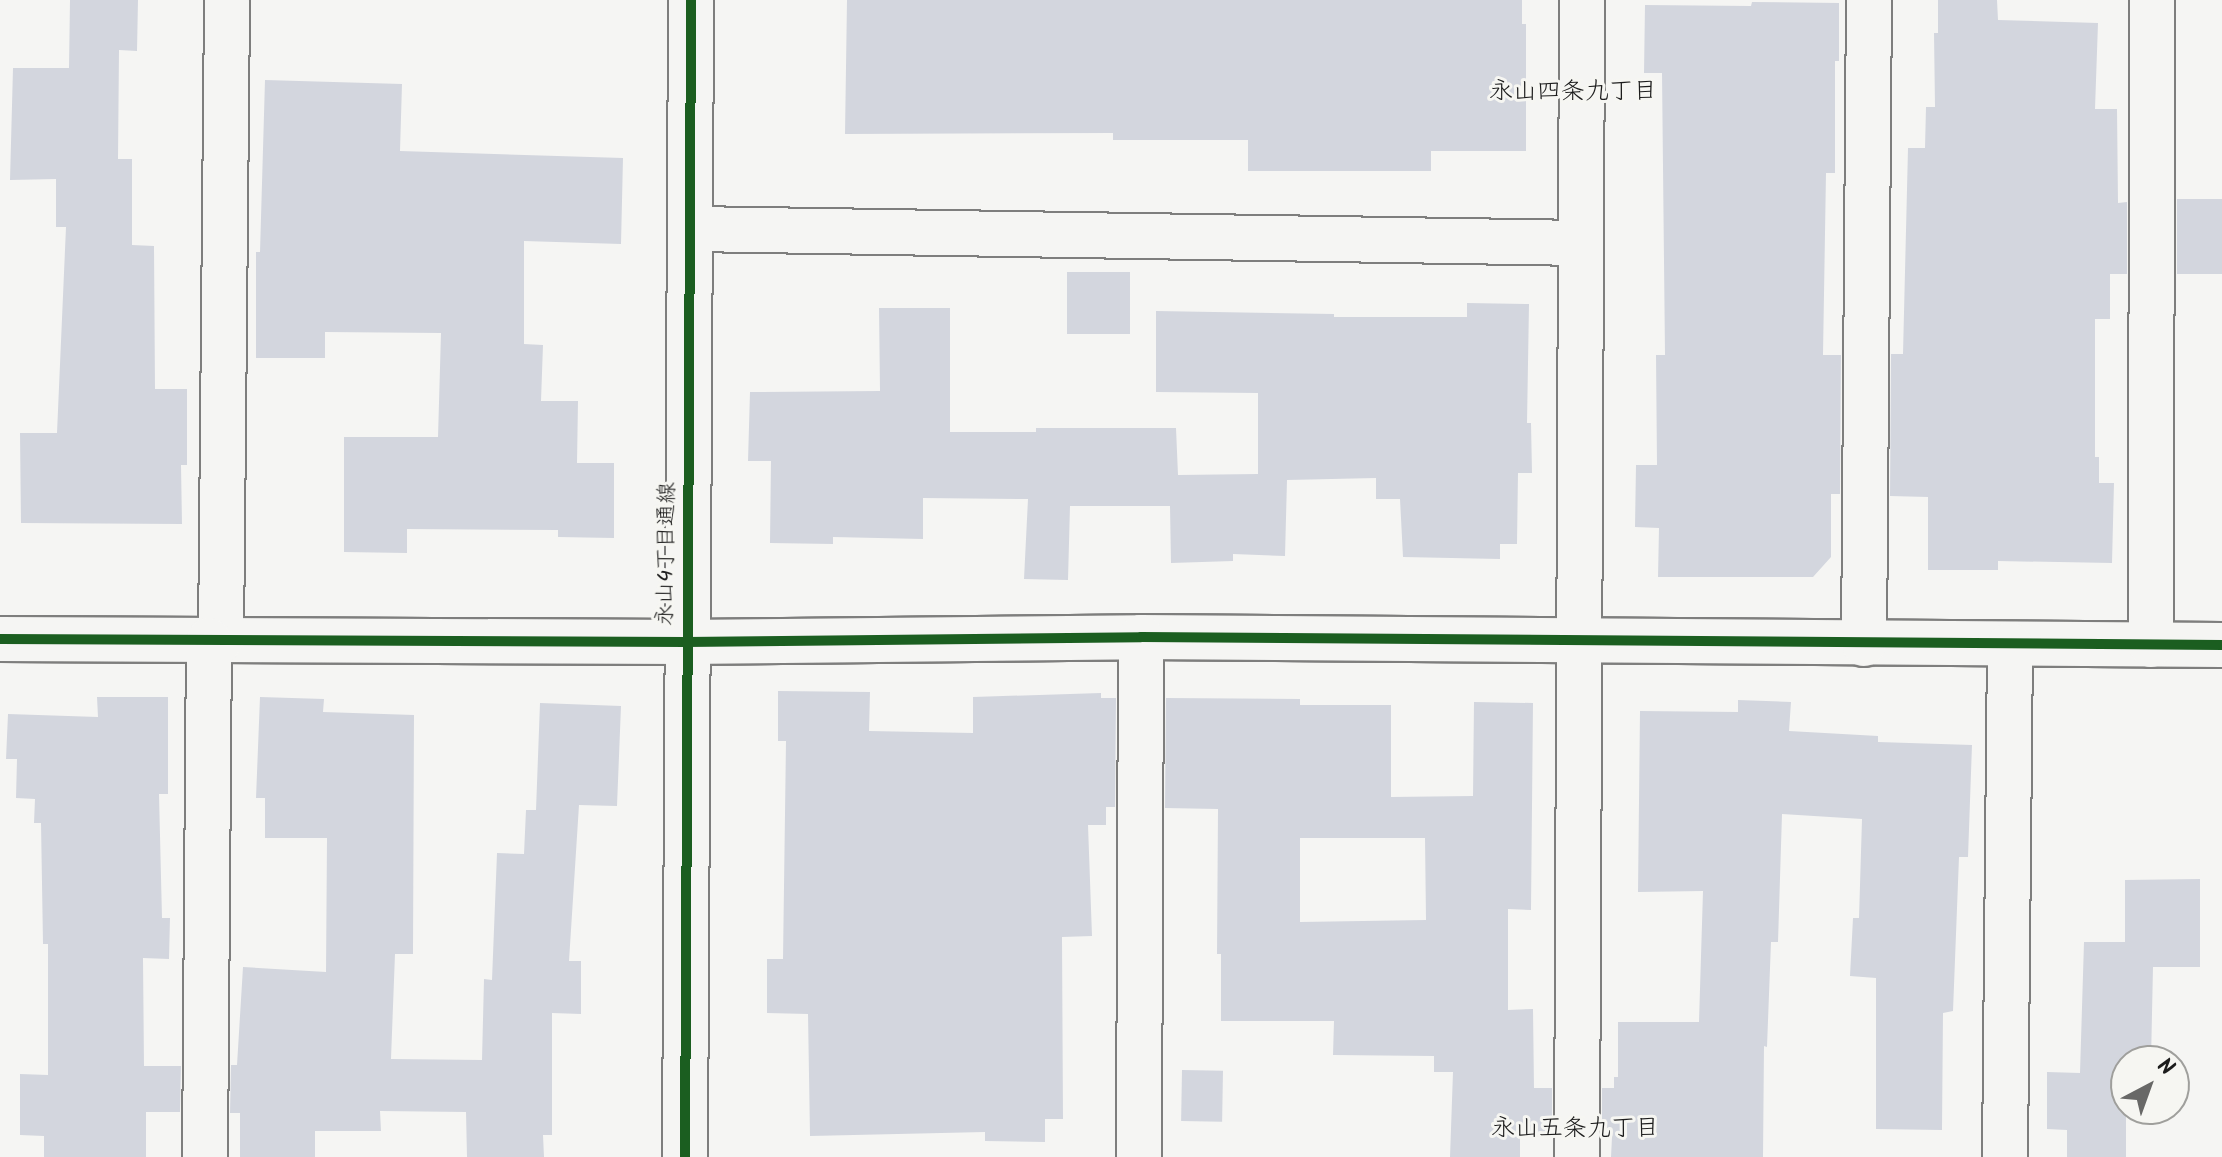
<!DOCTYPE html>
<meta charset="utf-8">
<style>
body{margin:0}
#map{position:relative;width:2222px;height:1157px;overflow:hidden;background:#f5f5f3;font-family:Kalam,"Klee One",sans-serif}
div>[style]{position:absolute}
.building>*{inset:0;background:#d3d6de;transform-origin:0 0}
.roads{filter:drop-shadow(2px 0 #7e7e7d) drop-shadow(-2px 0 #7e7e7d) drop-shadow(0 2px #7e7e7d) drop-shadow(0 -2px #7e7e7d)}
.minor>*{height:44px;margin:-22px;padding:0 22px;transform-origin:22px;border-radius:22px;background:#f5f5f3}
.cycleway>*{height:10px;margin:-5px;padding:0 5px;transform-origin:5px;border-radius:5px;background:#1b5e20}
span{translate:-50% -50%;white-space:nowrap;text-align:center;line-height:1.15;-webkit-text-stroke:6px #f6f6f2;paint-order:stroke}
.street-label{font-size:22px;color:#1c1c1c}
.neighbourhood-label{font-size:24px;color:#1c1c1c}
.north{position:absolute;left:2110px;top:1045px;width:80px;height:80px;box-sizing:border-box;background:#f6f6f2;border:2px solid #9f9f9c;border-radius:50%;rotate:41deg;font-size:22px;font-weight:700;line-height:32px;text-align:center;color:#1c1c1c}
.north::after{content:'';display:block;margin:auto;width:28px;height:36px;background:#686867;clip-path:polygon(50% 0,100% 100%,50% 72%,0 100%)}
</style>
<div id="map">
<div class="building">
<i style="clip-path:polygon(70px 0,138px 0,137px 51px,119px 50px,118px 159px,132px 159px,132px 245px,154px 246px,155px 389px,187px 389px,187px 465px,181px 465px,182px 524px,21px 523px,20px 433px,57px 433px,66px 227px,56px 227px,56px 179px,10px 180px,13px 68px,69px 68px)"></i>
<i style="clip-path:polygon(847px 0,1522px 0,1522px 24px,1526px 24px,1526px 151px,1431px 151px,1431px 171px,1248px 171px,1248px 140px,1113px 140px,1113px 133px,845px 134px)"></i>
<i style="clip-path:polygon(1938px 0,1997px 0,1998px 20px,2098px 23px,2095px 109px,2117px 109px,2118px 203px,2127px 202px,2127px 274px,2110px 274px,2110px 319px,2095px 319px,2095px 457px,2099px 457px,2099px 483px,2114px 483px,2112px 563px,1998px 561px,1998px 570px,1928px 570px,1928px 497px,1890px 496px,1891px 354px,1903px 354px,1908px 148px,1925px 148px,1926px 107px,1935px 107px,1934px 33px,1938px 33px)"></i>
<i style="clip-path:polygon(1752px 2px,1839px 3px,1839px 61px,1835px 61px,1835px 173px,1826px 173px,1823px 355px,1841px 355px,1840px 494px,1831px 494px,1831px 557px,1813px 577px,1658px 577px,1659px 528px,1635px 527px,1636px 465px,1657px 465px,1656px 355px,1665px 355px,1662px 73px,1644px 73px,1645px 5px,1751px 6px)"></i>
<i style="clip-path:polygon(265px 80px,402px 84px,400px 151px,623px 158px,621px 244px,524px 241px,524px 344px,543px 345px,541px 401px,578px 401px,577px 463px,614px 463px,614px 538px,558px 537px,558px 530px,407px 529px,407px 553px,344px 552px,344px 437px,438px 437px,441px 333px,325px 332px,325px 358px,256px 358px,256px 252px,260px 252px)"></i>
<i style="left:2222px;top:199px;width:75px;height:45px;rotate:90deg"></i>
<i style="left:1067px;top:272px;width:63px;height:62px"></i>
<i style="clip-path:polygon(1467px 303px,1529px 304px,1527px 423px,1531px 423px,1532px 473px,1518px 473px,1517px 544px,1500px 544px,1500px 559px,1403px 557px,1400px 499px,1376px 499px,1376px 478px,1287px 480px,1285px 556px,1233px 554px,1233px 561px,1171px 563px,1170px 506px,1070px 506px,1068px 580px,1024px 579px,1028px 499px,923px 498px,923px 539px,833px 537px,833px 544px,770px 543px,771px 461px,748px 461px,750px 392px,880px 391px,879px 308px,950px 308px,950px 432px,1036px 432px,1036px 428px,1176px 428px,1178px 475px,1258px 474px,1258px 393px,1156px 392px,1156px 311px,1334px 314px,1334px 317px,1467px 317px)"></i>
<i style="clip-path:polygon(778px 691px,870px 692px,869px 731px,973px 733px,973px 697px,1101px 693px,1101px 698px,1116px 698px,1115px 807px,1106px 807px,1106px 825px,1088px 825px,1092px 936px,1062px 937px,1063px 1119px,1045px 1119px,1045px 1142px,985px 1141px,985px 1132px,810px 1136px,808px 1014px,767px 1013px,767px 959px,783px 959px,786px 741px,778px 741px)"></i>
<i style="clip-path:polygon(97px 697px,168px 697px,168px 794px,159px 794px,162px 918px,170px 918px,169px 959px,143px 958px,144px 1066px,181px 1066px,180px 1112px,146px 1112px,146px 1157px,44px 1157px,44px 1136px,20px 1135px,20px 1074px,48px 1075px,48px 944px,43px 944px,41px 823px,34px 823px,35px 799px,16px 798px,17px 759px,6px 759px,8px 714px,98px 717px)"></i>
<i style="clip-path:polygon(260px 697px,324px 699px,323px 712px,414px 715px,413px 954px,395px 954px,391px 1059px,482px 1060px,484px 979px,492px 980px,497px 853px,524px 854px,526px 810px,536px 810px,540px 703px,621px 706px,617px 806px,579px 805px,569px 961px,581px 961px,581px 1014px,552px 1013px,552px 1135px,543px 1135px,544px 1157px,467px 1157px,466px 1112px,380px 1111px,381px 1131px,315px 1131px,315px 1157px,240px 1157px,240px 1113px,230px 1113px,231px 1065px,237px 1065px,243px 967px,326px 972px,327px 838px,265px 838px,265px 798px,256px 798px)"></i>
<i style="clip-path:polygon(evenodd,1166px 698px,1300px 699px,1300px 705px,1391px 705px,1391px 797px,1473px 796px,1474px 702px,1533px 703px,1531px 910px,1508px 909px,1508px 1010px,1533px 1009px,1534px 1088px,1552px 1088px,1552px 1137px,1520px 1137px,1520px 1157px,1450px 1157px,1453px 1072px,1434px 1072px,1434px 1056px,1333px 1055px,1334px 1021px,1221px 1021px,1221px 954px,1217px 954px,1218px 809px,1165px 808px,1166px 698px,1300px 838px,1425px 838px,1426px 920px,1300px 922px,1300px 838px)"></i>
<i style="clip-path:polygon(1738px 700px,1791px 702px,1789px 731px,1878px 736px,1878px 742px,1972px 745px,1968px 857px,1959px 857px,1953px 1011px,1943px 1013px,1942px 1130px,1876px 1129px,1876px 978px,1850px 976px,1853px 918px,1859px 918px,1862px 819px,1782px 814px,1778px 942px,1771px 942px,1767px 1047px,1764px 1046px,1763px 1157px,1611px 1157px,1612px 1137px,1602px 1137px,1602px 1088px,1614px 1088px,1614px 1077px,1618px 1077px,1618px 1022px,1699px 1022px,1703px 891px,1638px 892px,1640px 711px,1738px 712px)"></i>
<i style="clip-path:polygon(2200px 879px,2200px 967px,2153px 967px,2151px 1061px,2126px 1061px,2126px 1157px,2067px 1157px,2067px 1130px,2047px 1129px,2047px 1072px,2080px 1073px,2084px 942px,2125px 942px,2125px 880px)"></i>
<i style="left:1182px;top:1070px;width:41px;height:51px;rotate:1deg"></i>
</div>
<div class="roads">
<div class="minor">
<i style="left:692px;top:229px;width:888px;rotate:0.9deg"></i>
<i style="left:0;top:639px;width:686px;rotate:0.25deg"></i>
<i style="left:686px;top:642px;width:455px;rotate:-0.6deg"></i>
<i style="left:1141px;top:637px;width:1081px;rotate:0.42deg"></i>
<i style="left:221px;top:640px;width:640px;rotate:-89.46deg"></i>
<i style="left:1864px;top:644px;width:644px;rotate:-89.56deg"></i>
<i style="left:2151px;top:645px;width:645px;rotate:-89.91deg"></i>
<i style="left:205px;top:1157px;width:517px;rotate:-89.56deg"></i>
<i style="left:685px;top:1157px;width:1157px;rotate:-89.7deg"></i>
<i style="left:1139px;top:1157px;width:520px;rotate:-89.78deg"></i>
<i style="left:1577px;top:1157px;width:1157px;rotate:-89.75deg"></i>
<i style="left:2005px;top:1157px;width:512px;rotate:-89.44deg"></i>
</div>
</div>
<div class="cycleway">
<i style="left:0;top:639px;width:686px;rotate:0.25deg"></i>
<i style="left:686px;top:642px;width:455px;rotate:-0.6deg"></i>
<i style="left:1141px;top:637px;width:1081px;rotate:0.42deg"></i>
<i style="left:685px;top:1157px;width:1157px;rotate:-89.7deg"></i>
</div>
<div class="street-label">
<span style="left:667px;top:554px;rotate:-89deg">永山4丁目通線</span>
</div>
<div class="neighbourhood-label">
<span style="left:1573px;top:92px">永山四条九丁目</span>
<span style="left:1575px;top:1129px">永山五条九丁目</span>
</div>
<div class="north">N</div>
</div>
